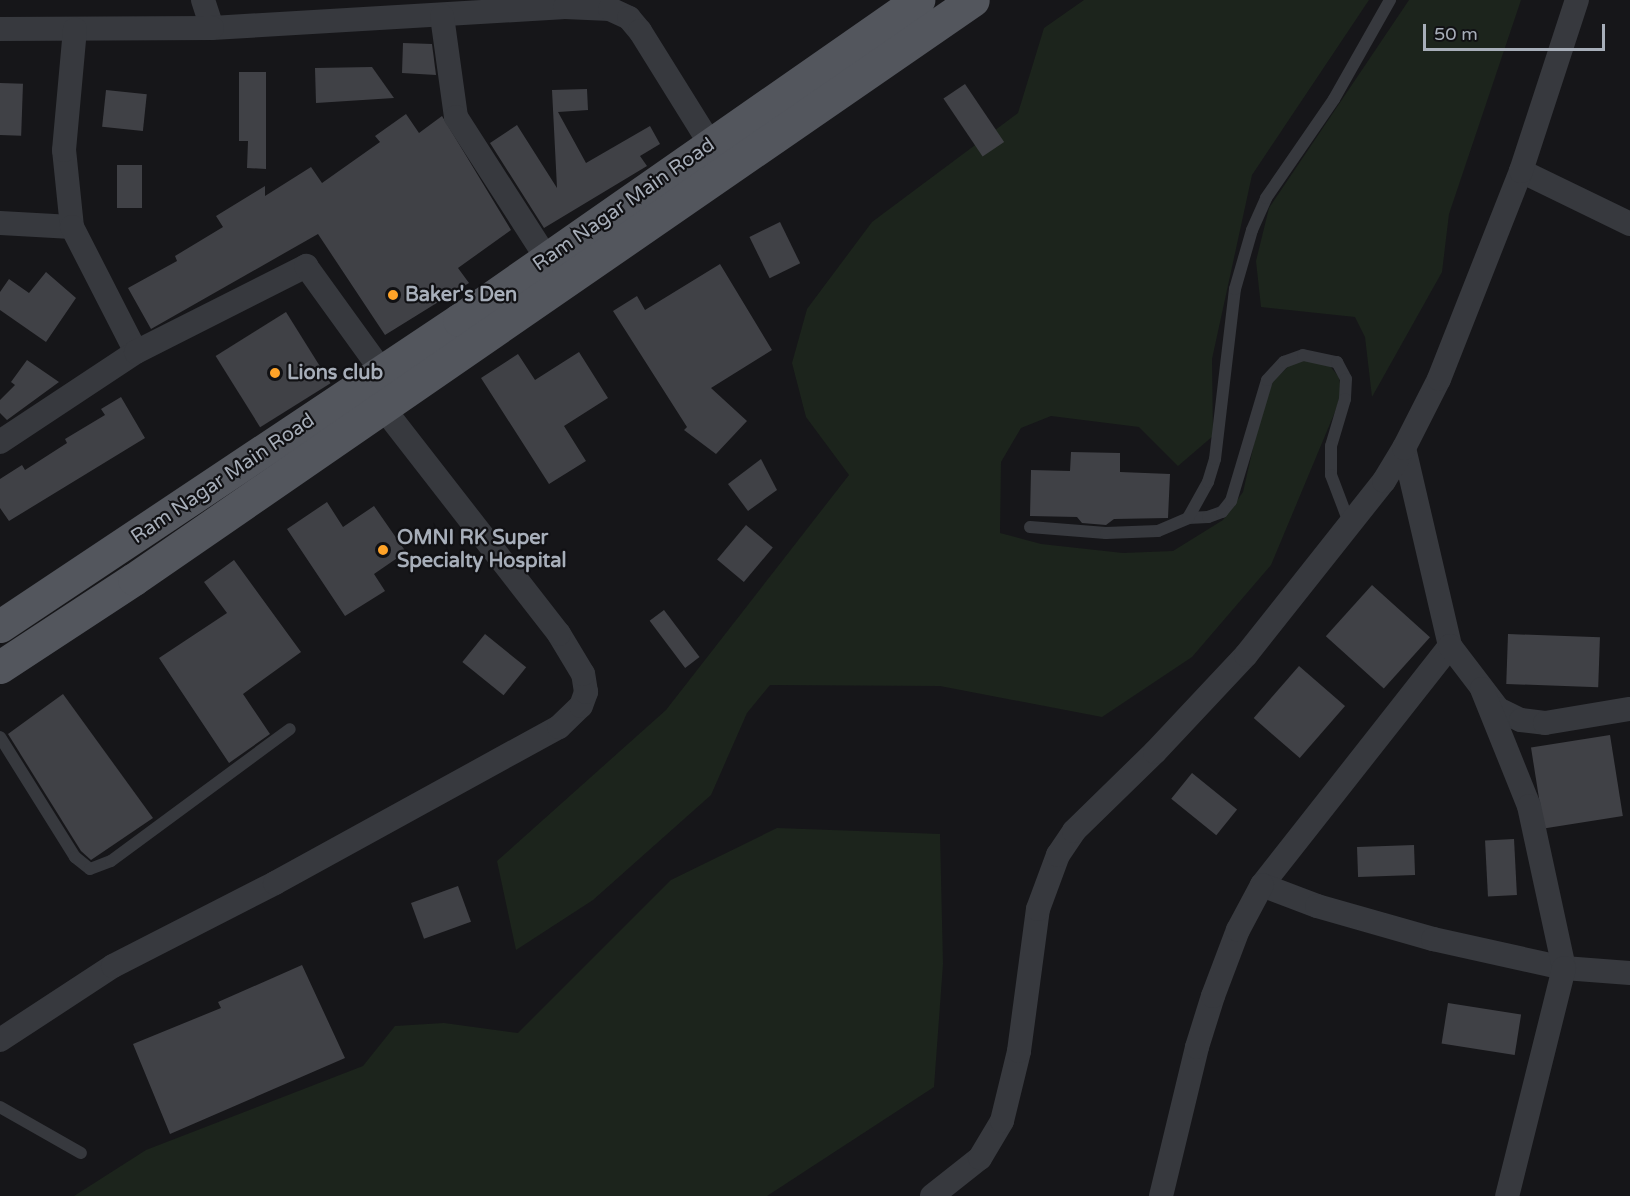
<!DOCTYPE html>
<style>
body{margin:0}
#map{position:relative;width:1630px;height:1196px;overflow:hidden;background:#161619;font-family:"Varela Round",sans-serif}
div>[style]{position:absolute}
.green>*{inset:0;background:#1c241c}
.building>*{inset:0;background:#404146;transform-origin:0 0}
.service>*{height:12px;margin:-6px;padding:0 6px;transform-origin:6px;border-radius:6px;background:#37393e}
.minor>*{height:24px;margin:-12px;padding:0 12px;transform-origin:12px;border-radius:12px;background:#37393e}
.primary>*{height:33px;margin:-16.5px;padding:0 16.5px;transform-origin:16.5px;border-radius:16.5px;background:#53565d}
.dots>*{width:16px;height:16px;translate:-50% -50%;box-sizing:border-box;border:3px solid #111114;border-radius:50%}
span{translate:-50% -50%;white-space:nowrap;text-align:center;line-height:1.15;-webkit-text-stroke:4.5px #111114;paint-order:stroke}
.street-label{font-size:20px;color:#a7aeb9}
.poi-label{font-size:20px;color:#a7aeb9;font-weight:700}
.left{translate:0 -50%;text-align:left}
.scale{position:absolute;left:1423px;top:24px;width:182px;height:27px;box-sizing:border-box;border:3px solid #a7aeb9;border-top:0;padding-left:8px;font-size:18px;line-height:21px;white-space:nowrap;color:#a7aeb9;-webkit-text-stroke:4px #111114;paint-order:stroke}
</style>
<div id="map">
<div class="green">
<i style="clip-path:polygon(1084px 0,1369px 0,1252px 175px,1212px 359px,1213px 436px,1178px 466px,1139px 427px,1051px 416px,1021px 428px,1001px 462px,1000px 533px,1041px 544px,1123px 553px,1173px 551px,1223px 520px,1243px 492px,1264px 400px,1274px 380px,1290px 365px,1304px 360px,1330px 366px,1339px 377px,1341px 390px,1337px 407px,1271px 565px,1192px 657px,1102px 717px,940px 686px,770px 685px,747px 713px,711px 795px,593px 900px,516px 950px,497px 861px,666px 710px,849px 475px,806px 417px,792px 363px,807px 309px,872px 222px,1018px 113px,1044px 28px)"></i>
<i style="clip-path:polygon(1409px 0,1521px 0,1449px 214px,1442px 272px,1372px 397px,1365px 337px,1355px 317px,1261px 307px,1256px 261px,1269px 208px)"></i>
<i style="clip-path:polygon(777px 828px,940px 834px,943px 964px,934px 1087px,767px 1196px,74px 1196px,146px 1150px,363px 1066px,395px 1026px,444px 1023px,518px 1033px,671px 880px)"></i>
</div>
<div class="building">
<i style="clip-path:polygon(403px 43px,432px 44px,436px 75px,402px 73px)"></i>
<i style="clip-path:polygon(372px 67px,394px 98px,316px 103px,315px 68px)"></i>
<i style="clip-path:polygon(239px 72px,266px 72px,266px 169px,247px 168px,248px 141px,239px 141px)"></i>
<i style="left:0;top:83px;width:23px;height:52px;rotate:2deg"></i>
<i style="left:965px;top:84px;width:70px;height:26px;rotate:56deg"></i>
<i style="clip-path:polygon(587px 89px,588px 110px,558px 112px,586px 163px,650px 126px,660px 144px,640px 156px,647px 166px,544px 228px,490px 143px,517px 125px,557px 188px,552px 90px)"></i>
<i style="left:106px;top:90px;width:41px;height:37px;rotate:6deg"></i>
<i style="clip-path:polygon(406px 114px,419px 133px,442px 116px,511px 230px,458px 268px,469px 283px,385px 335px,318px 234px,151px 329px,128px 288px,177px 261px,175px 256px,223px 227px,216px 216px,265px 186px,265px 196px,311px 167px,322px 183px,380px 142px,375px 136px)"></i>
<i style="left:117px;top:165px;width:25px;height:43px"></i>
<i style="left:780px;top:222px;width:46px;height:34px;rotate:64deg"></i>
<i style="clip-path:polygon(720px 264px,772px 350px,711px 388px,747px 421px,716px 454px,684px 430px,687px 427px,613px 311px,637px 296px,645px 310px)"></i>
<i style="clip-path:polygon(46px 272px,76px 298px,46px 342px,0 310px,0 292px,9px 279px,29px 293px)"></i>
<i style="left:286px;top:312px;width:84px;height:83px;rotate:58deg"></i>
<i style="clip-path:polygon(579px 352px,608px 398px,564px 426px,586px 461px,549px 484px,481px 378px,518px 354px,535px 380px)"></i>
<i style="clip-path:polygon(27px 360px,59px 382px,7px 420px,0 413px,0 400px,15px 385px,11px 382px)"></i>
<i style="clip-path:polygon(121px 397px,145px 438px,9px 521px,0 508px,0 479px,22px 465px,25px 470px,67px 443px,65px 439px,105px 415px,101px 409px)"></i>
<i style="clip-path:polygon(1071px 452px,1120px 453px,1120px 472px,1170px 474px,1168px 518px,1114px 519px,1106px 525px,1082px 523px,1077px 517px,1030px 516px,1031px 470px,1070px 471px)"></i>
<i style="clip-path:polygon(761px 459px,777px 490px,748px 511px,728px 484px)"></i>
<i style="clip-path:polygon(327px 502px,343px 527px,374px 506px,406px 552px,374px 574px,385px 591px,345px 616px,287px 529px)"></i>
<i style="left:746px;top:525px;width:35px;height:45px;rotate:40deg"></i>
<i style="clip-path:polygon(234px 560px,301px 652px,243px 694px,270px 734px,229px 763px,159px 658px,227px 613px,204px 582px)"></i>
<i style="left:1372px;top:585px;width:78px;height:69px;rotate:42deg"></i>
<i style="left:664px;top:610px;width:59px;height:18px;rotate:53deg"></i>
<i style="left:485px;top:634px;width:53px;height:36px;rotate:39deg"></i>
<i style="left:1508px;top:634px;width:92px;height:50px;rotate:2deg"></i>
<i style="left:1299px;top:666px;width:61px;height:69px;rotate:41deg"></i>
<i style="clip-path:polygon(63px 694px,153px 818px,91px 860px,81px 851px,8px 734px)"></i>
<i style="left:1610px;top:735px;width:82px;height:80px;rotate:81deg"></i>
<i style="left:1192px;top:773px;width:58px;height:33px;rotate:39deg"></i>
<i style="left:1514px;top:839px;width:56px;height:29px;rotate:87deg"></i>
<i style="left:1414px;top:845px;width:30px;height:57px;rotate:88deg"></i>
<i style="left:458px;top:886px;width:38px;height:50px;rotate:70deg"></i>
<i style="clip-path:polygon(302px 965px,345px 1058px,170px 1134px,133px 1044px,221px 1008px,218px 1002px)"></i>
<i style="left:1448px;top:1003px;width:74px;height:41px;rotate:9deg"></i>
</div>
<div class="service">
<i style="left:1188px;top:518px;width:20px;rotate:-3deg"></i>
<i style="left:1208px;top:517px;width:15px;rotate:-20deg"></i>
<i style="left:1222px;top:512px;width:14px;rotate:-51deg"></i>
<i style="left:1231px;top:501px;width:126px;rotate:-73.4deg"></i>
<i style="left:1267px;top:380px;width:25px;rotate:-47deg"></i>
<i style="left:1284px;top:362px;width:20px;rotate:-20deg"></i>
<i style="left:1303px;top:355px;width:35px;rotate:12deg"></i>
<i style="left:1337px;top:362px;width:19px;rotate:62deg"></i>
<i style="left:1346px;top:379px;width:20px;rotate:93deg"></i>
<i style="left:1345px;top:399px;width:49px;rotate:106.6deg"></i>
<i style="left:1331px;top:446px;width:29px;rotate:90deg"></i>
<i style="left:1331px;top:475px;width:53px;rotate:69.2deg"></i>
<i style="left:1030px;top:527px;width:76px;rotate:4.5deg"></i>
<i style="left:1106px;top:533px;width:52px;rotate:-2.2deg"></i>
<i style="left:1158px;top:531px;width:33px;rotate:-23deg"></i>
<i style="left:1188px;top:518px;width:41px;rotate:-60.9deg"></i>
<i style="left:1208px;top:482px;width:24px;rotate:-73deg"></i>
<i style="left:1215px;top:459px;width:171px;rotate:-83.3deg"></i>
<i style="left:1235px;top:289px;width:61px;rotate:-73.9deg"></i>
<i style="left:1252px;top:230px;width:35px;rotate:-66deg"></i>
<i style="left:1266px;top:198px;width:120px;rotate:-55.5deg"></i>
<i style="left:1334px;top:99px;width:114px;rotate:-60.5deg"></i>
<i style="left:0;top:737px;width:142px;rotate:58deg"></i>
<i style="left:75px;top:857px;width:19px;rotate:39deg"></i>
<i style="left:90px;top:869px;width:22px;rotate:-21deg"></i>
<i style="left:111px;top:861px;width:222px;rotate:-36.4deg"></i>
<i style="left:0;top:1107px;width:93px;rotate:29.6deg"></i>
</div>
<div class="minor">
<i style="left:203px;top:0;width:29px;rotate:72deg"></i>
<i style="left:212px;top:28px;width:354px;rotate:-3.4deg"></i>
<i style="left:565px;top:7px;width:45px;rotate:2.5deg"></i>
<i style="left:610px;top:9px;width:21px;rotate:25deg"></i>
<i style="left:629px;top:18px;width:17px;rotate:50deg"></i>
<i style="left:640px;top:31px;width:150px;rotate:58.1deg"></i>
<i style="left:442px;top:16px;width:102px;rotate:82.1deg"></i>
<i style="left:456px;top:117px;width:169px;rotate:57.3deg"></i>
<i style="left:0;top:29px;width:212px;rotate:-0.3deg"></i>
<i style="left:1521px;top:171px;width:121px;rotate:25.9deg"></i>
<i style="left:0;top:223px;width:72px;rotate:3.2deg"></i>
<i style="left:72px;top:227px;width:77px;rotate:-95.9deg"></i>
<i style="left:64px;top:150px;width:121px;rotate:-84.8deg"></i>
<i style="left:72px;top:227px;width:140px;rotate:62.9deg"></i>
<i style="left:0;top:442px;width:163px;rotate:-33.5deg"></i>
<i style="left:136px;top:352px;width:191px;rotate:-26.8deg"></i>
<i style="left:306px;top:266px;width:145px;rotate:54.2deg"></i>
<i style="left:1404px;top:448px;width:203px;rotate:76.9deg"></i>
<i style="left:1450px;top:646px;width:304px;rotate:128.2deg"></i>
<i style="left:1262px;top:885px;width:59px;rotate:20.9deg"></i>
<i style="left:1317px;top:906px;width:121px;rotate:15.9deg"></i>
<i style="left:1433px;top:939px;width:134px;rotate:12.5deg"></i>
<i style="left:1564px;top:968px;width:66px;rotate:4.3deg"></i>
<i style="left:1450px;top:646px;width:79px;rotate:52.7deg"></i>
<i style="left:1498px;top:709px;width:25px;rotate:26deg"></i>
<i style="left:1521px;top:720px;width:24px;rotate:7deg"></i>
<i style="left:1545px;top:723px;width:86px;rotate:-9.4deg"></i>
<i style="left:1482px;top:689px;width:126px;rotate:68.1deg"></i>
<i style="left:1529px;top:806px;width:166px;rotate:77.8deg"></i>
<i style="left:1564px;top:968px;width:235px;rotate:104deg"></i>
<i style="left:0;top:1040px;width:135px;rotate:-33.2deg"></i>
<i style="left:113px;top:966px;width:182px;rotate:-27.1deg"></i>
<i style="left:275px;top:883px;width:324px;rotate:-28.8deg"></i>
<i style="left:559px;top:727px;width:30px;rotate:-44deg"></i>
<i style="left:581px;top:706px;width:15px;rotate:-70deg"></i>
<i style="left:586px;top:692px;width:18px;rotate:-99deg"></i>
<i style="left:583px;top:674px;width:47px;rotate:-121deg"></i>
<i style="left:559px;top:634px;width:301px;rotate:-127.9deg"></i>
<i style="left:932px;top:1196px;width:61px;rotate:-38.4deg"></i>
<i style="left:980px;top:1158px;width:43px;rotate:-59.3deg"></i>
<i style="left:1002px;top:1121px;width:72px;rotate:-76.3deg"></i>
<i style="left:1019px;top:1051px;width:143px;rotate:-82.4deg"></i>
<i style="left:1038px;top:909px;width:58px;rotate:-69.7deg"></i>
<i style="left:1058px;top:855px;width:29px;rotate:-56deg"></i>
<i style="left:1074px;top:831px;width:113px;rotate:-44.3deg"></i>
<i style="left:1155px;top:752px;width:133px;rotate:-46.8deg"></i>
<i style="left:1246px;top:655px;width:222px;rotate:-51.6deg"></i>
<i style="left:1384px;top:481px;width:39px;rotate:-59deg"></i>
<i style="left:1404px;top:448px;width:77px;rotate:-63.1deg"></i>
<i style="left:1439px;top:379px;width:224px;rotate:-68.5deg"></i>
<i style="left:1521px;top:171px;width:180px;rotate:-71.9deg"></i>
<i style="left:1161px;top:1196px;width:153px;rotate:-76.4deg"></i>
<i style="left:1197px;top:1047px;width:53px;rotate:-72.6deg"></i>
<i style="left:1213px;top:996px;width:71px;rotate:-69.3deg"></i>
<i style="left:1238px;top:930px;width:51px;rotate:-61.9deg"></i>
</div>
<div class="primary">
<i style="left:0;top:626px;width:552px;rotate:-33.69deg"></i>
<i style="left:459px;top:320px;width:560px;rotate:-34.88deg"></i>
<i style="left:0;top:667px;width:160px;rotate:-33.3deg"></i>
<i style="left:134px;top:579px;width:1019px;rotate:-34.61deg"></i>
</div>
<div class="dots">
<i style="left:393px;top:295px;background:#ffa328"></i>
<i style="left:275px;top:373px;background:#ffa328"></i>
<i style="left:383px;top:550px;background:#ffa328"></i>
</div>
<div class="street-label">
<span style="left:624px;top:205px;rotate:-35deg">Ram Nagar Main Road</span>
<span style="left:223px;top:479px;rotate:-34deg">Ram Nagar Main Road</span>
</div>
<div class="poi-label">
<span class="left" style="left:405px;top:295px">Baker's Den</span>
<span class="left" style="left:287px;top:373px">Lions club</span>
<span class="left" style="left:397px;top:550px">OMNI RK Super<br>Specialty Hospital</span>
</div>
<div class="scale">50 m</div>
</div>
